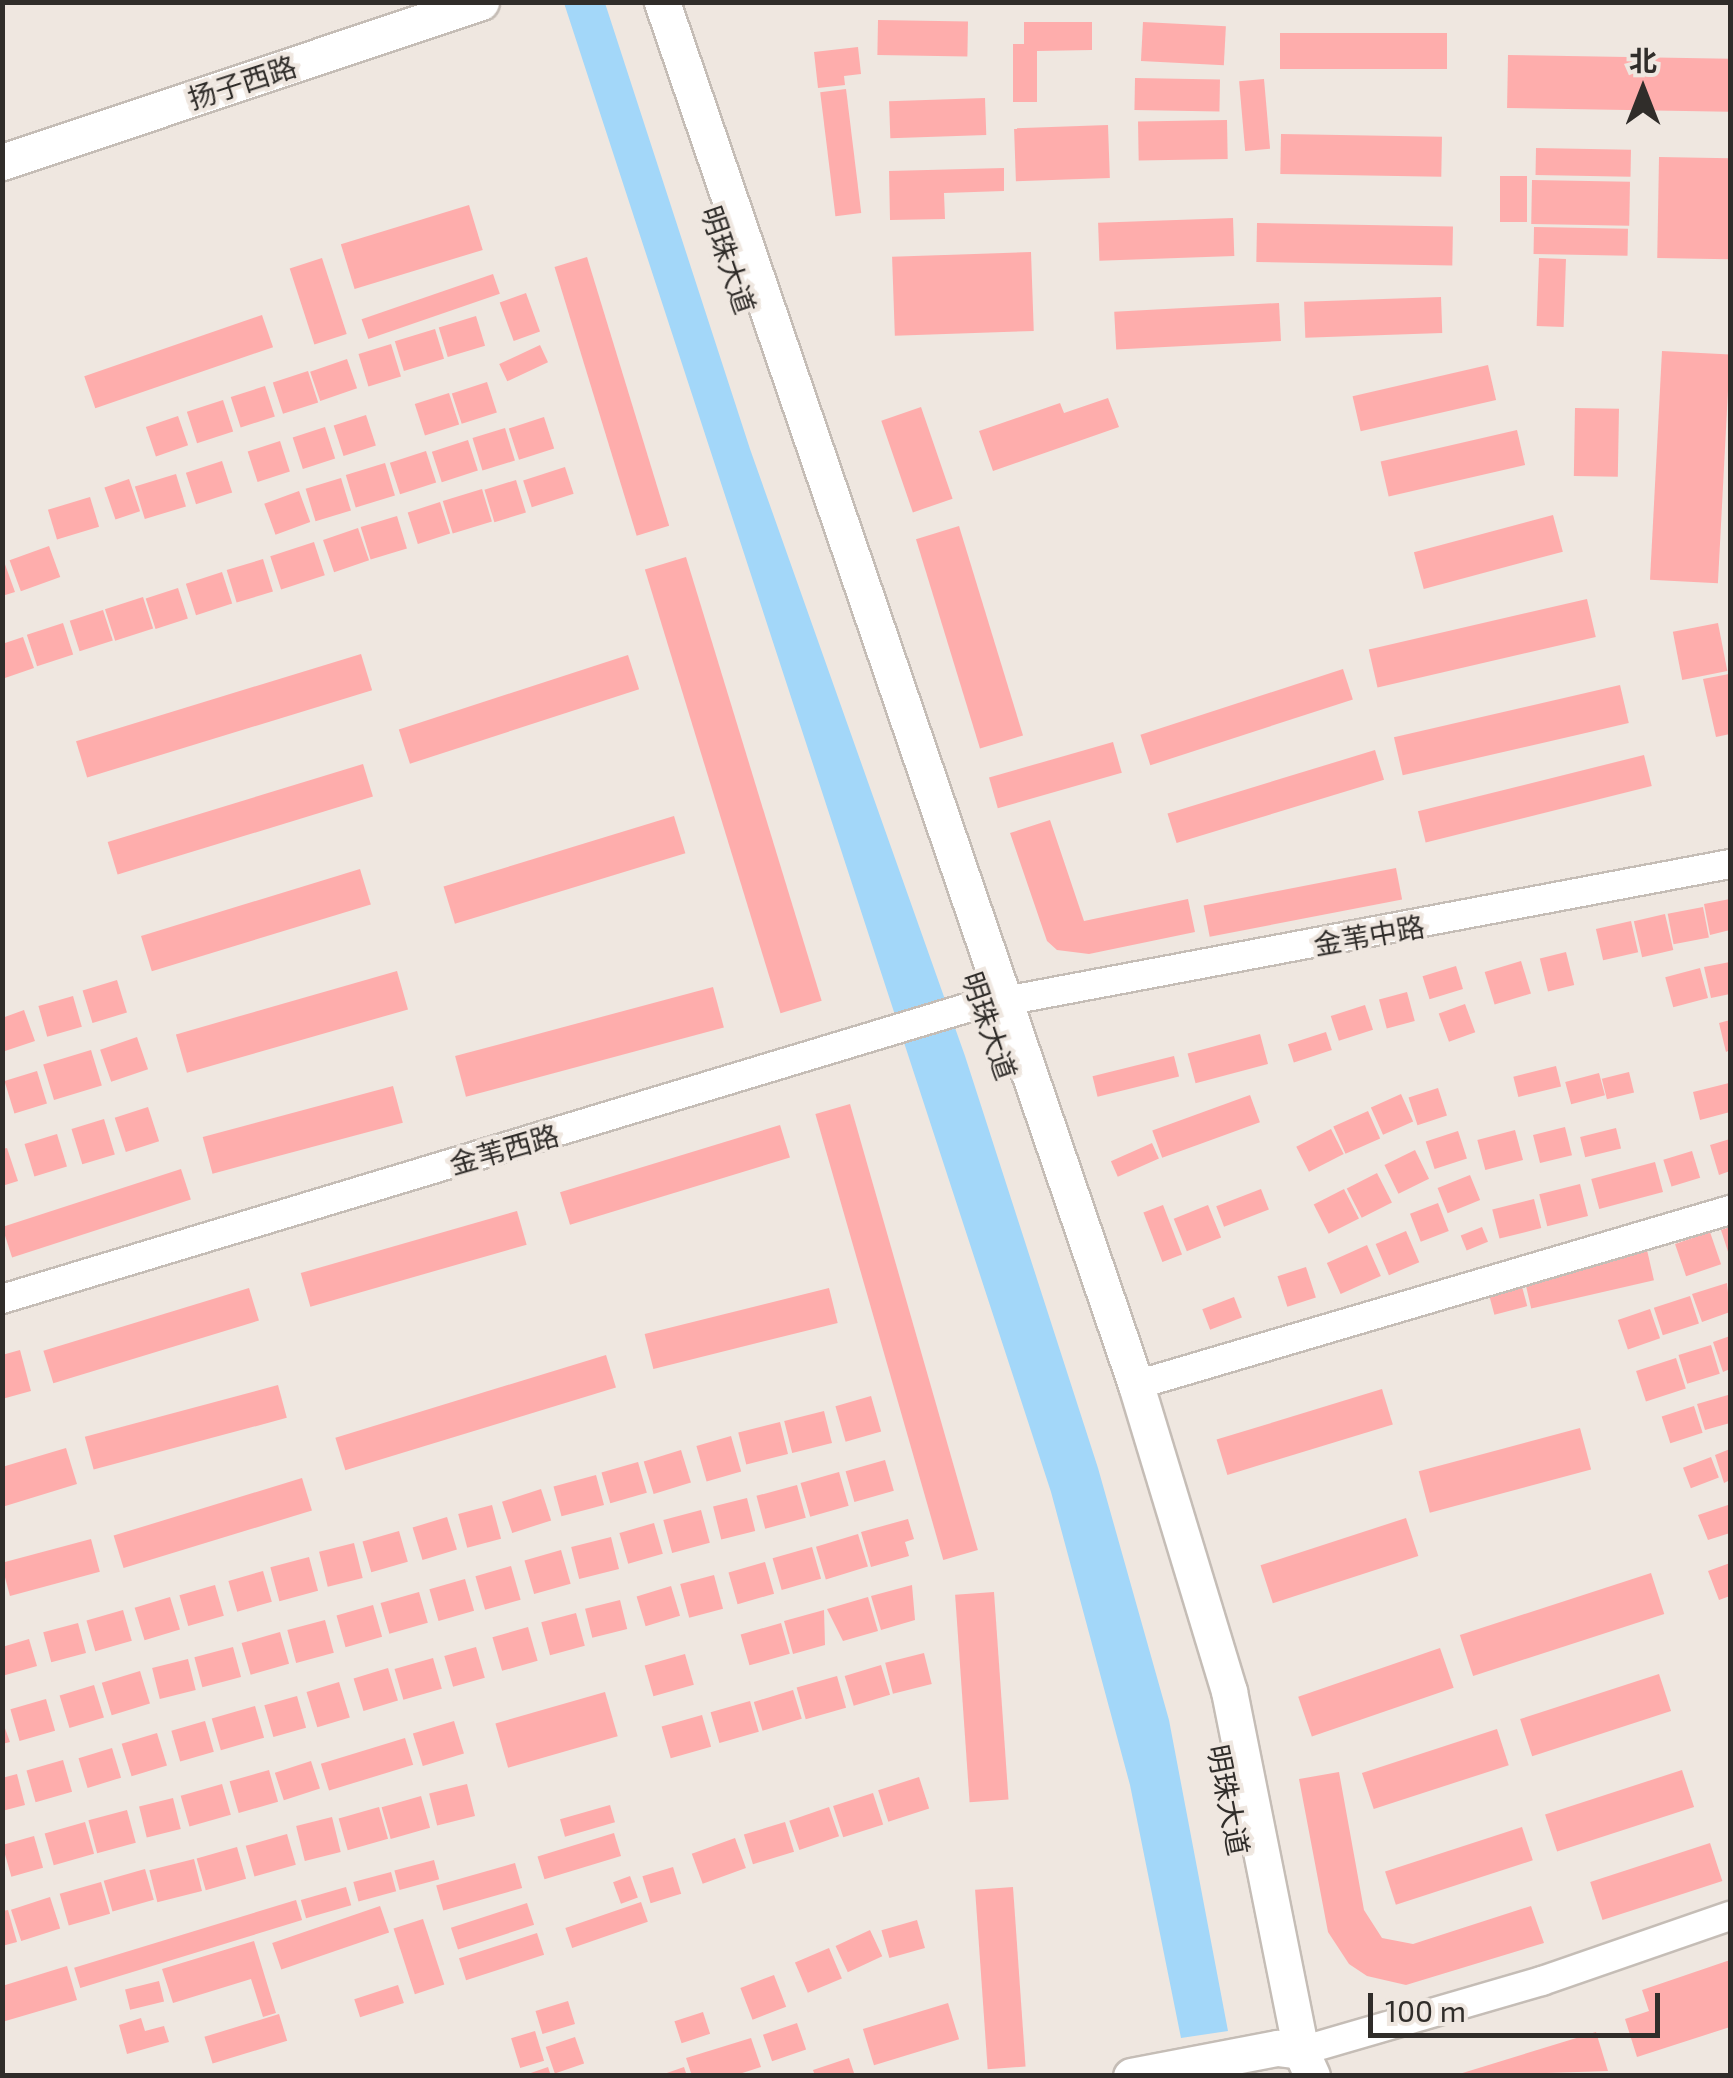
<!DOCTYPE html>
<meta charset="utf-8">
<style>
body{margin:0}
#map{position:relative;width:1733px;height:2078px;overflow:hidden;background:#efe7e0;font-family:"Exo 2","Noto Sans SC",sans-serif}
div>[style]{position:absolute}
.water>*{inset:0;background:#a3d7f9}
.building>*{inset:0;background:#feadac;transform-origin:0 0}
.roads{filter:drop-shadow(2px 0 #c5bdb6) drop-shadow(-2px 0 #c5bdb6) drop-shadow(0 2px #c5bdb6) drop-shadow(0 -2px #c5bdb6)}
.minor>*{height:28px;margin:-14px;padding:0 14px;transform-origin:14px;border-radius:14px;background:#fff}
.major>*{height:35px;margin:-17.5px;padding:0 17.5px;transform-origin:17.5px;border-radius:17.5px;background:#fff}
span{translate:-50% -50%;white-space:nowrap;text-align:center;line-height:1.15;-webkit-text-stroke:8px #efe7e0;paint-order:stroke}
.street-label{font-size:28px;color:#302d2a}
.frame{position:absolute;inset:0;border:5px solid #302d2a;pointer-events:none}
.north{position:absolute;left:1593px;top:40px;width:100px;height:100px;-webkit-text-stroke:8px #efe7e0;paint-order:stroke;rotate:0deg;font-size:28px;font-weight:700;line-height:40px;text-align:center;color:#302d2a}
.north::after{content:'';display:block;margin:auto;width:35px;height:45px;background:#302d2a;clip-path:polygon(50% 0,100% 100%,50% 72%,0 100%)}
.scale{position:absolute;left:1368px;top:1993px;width:292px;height:45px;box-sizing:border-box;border:5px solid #302d2a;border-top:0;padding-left:12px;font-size:30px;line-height:35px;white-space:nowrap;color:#302d2a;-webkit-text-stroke:8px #efe7e0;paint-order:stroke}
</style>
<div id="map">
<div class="water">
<i style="clip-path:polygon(564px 3px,605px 3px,750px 449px,965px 1056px,1098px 1468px,1169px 1720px,1228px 2031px,1181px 2038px,1130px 1785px,1051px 1492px)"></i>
</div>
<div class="building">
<i style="left:878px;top:20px;width:90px;height:35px;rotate:1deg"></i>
<i style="clip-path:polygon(1024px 22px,1092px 22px,1092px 50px,1037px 51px,1037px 102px,1013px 102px,1013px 44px,1024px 44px)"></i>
<i style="left:1143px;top:22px;width:83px;height:39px;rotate:3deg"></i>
<i style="left:1280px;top:33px;width:167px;height:36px"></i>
<i style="clip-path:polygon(858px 47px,861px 74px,844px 76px,845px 85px,818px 88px,814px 52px)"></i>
<i style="left:1508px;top:55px;width:222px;height:53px;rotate:1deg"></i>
<i style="left:1135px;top:78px;width:85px;height:32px;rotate:1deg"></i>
<i style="left:1264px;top:79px;width:70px;height:25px;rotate:85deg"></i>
<i style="left:846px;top:89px;width:125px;height:26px;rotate:83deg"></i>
<i style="left:985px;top:98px;width:37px;height:96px;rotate:88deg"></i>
<i style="left:1227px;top:120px;width:39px;height:89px;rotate:89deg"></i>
<i style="left:1108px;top:125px;width:53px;height:94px;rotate:88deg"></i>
<i style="left:1281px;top:134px;width:161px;height:40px;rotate:1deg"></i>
<i style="left:1536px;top:148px;width:95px;height:27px;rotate:1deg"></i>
<i style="left:1659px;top:157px;width:71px;height:101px;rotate:1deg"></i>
<i style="clip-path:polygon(1004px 168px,1004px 191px,944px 193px,945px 219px,890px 220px,889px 171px)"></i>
<i style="left:1500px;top:176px;width:27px;height:46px"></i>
<i style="left:1532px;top:180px;width:98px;height:44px;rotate:1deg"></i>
<i style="left:469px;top:205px;width:47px;height:134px;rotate:73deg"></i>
<i style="left:1233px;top:218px;width:38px;height:135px;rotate:88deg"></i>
<i style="left:1257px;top:223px;width:196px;height:39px;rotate:1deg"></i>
<i style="left:1534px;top:227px;width:94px;height:27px;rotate:1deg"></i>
<i style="left:1031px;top:252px;width:79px;height:139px;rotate:88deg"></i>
<i style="left:587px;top:257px;width:281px;height:34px;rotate:73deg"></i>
<i style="left:322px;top:258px;width:80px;height:34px;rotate:72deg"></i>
<i style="left:1539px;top:258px;width:27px;height:68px;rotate:2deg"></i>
<i style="left:493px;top:274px;width:21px;height:139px;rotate:71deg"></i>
<i style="left:526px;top:293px;width:41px;height:28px;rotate:70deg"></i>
<i style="left:1441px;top:297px;width:36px;height:137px;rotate:88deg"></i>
<i style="left:1279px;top:303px;width:38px;height:165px;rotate:87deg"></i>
<i style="left:262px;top:315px;width:34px;height:188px;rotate:71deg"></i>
<i style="left:476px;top:316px;width:31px;height:39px;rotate:73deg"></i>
<i style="left:435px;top:329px;width:31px;height:42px;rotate:73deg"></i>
<i style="left:391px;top:344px;width:34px;height:34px;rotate:73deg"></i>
<i style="left:540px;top:345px;width:19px;height:45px;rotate:65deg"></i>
<i style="left:1662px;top:351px;width:68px;height:229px;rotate:3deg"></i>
<i style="left:347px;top:359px;width:31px;height:39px;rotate:71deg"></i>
<i style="left:1488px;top:365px;width:36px;height:139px;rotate:77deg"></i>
<i style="left:308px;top:371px;width:33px;height:37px;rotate:72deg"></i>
<i style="left:487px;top:382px;width:32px;height:37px;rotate:72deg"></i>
<i style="left:265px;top:386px;width:32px;height:36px;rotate:72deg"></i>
<i style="left:449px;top:393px;width:33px;height:36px;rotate:72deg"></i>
<i style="clip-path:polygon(1108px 398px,1119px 427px,993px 471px,979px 431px,1060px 403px,1064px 413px)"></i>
<i style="left:223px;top:400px;width:33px;height:38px;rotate:72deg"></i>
<i style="left:921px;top:407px;width:97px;height:42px;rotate:71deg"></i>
<i style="left:1575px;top:408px;width:44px;height:68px;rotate:1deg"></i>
<i style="left:366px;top:415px;width:32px;height:34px;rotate:72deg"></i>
<i style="left:178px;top:416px;width:31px;height:34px;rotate:71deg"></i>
<i style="left:544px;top:417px;width:33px;height:37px;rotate:72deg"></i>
<i style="left:325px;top:427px;width:33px;height:34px;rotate:72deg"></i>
<i style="left:505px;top:428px;width:34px;height:34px;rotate:73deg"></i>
<i style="left:1517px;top:430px;width:36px;height:140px;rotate:77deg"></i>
<i style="left:468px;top:440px;width:32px;height:38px;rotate:72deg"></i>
<i style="left:280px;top:441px;width:32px;height:34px;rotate:72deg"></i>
<i style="left:426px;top:451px;width:33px;height:38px;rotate:72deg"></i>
<i style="left:222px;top:461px;width:33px;height:38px;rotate:72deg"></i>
<i style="left:385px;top:463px;width:34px;height:41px;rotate:73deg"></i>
<i style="left:565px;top:467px;width:28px;height:44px;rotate:72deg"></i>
<i style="left:176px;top:474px;width:34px;height:43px;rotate:73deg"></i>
<i style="left:341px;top:478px;width:34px;height:37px;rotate:73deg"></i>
<i style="left:129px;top:479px;width:34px;height:26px;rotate:71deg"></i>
<i style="left:516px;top:480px;width:34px;height:33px;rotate:73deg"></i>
<i style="left:482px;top:489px;width:34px;height:41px;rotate:73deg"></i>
<i style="left:299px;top:491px;width:33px;height:37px;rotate:70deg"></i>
<i style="left:90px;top:497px;width:31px;height:44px;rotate:73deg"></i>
<i style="left:440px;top:502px;width:33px;height:34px;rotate:72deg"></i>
<i style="left:1553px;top:515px;width:38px;height:144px;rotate:75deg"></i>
<i style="left:397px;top:516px;width:34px;height:38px;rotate:73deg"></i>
<i style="left:959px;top:526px;width:219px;height:45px;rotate:73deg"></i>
<i style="left:358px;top:528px;width:34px;height:37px;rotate:71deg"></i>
<i style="left:314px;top:542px;width:35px;height:46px;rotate:72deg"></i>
<i style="left:49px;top:546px;width:33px;height:42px;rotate:70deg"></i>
<i style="clip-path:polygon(2px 556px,15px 592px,2px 596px)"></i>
<i style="left:686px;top:557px;width:464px;height:43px;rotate:73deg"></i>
<i style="left:263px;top:559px;width:34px;height:38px;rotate:73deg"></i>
<i style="left:222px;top:572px;width:33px;height:38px;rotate:72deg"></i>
<i style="left:178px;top:588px;width:32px;height:34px;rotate:72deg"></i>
<i style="left:143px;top:597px;width:33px;height:40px;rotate:72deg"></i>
<i style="left:1587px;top:599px;width:39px;height:224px;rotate:77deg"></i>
<i style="left:103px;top:610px;width:32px;height:35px;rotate:72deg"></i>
<i style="left:63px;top:623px;width:33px;height:38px;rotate:72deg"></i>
<i style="left:1718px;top:623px;width:49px;height:46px;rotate:79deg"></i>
<i style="clip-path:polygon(23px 637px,34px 668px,2px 679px,2px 644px)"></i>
<i style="left:361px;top:654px;width:38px;height:298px;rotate:73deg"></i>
<i style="left:628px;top:655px;width:36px;height:241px;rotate:72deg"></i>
<i style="left:1343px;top:669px;width:32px;height:213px;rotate:72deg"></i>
<i style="clip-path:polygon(1729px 674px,1730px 734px,1716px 737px,1703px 679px)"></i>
<i style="left:1620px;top:685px;width:39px;height:232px;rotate:77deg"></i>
<i style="left:1113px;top:742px;width:32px;height:129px;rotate:74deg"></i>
<i style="left:1375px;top:750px;width:31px;height:217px;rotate:73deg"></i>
<i style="left:1644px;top:755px;width:32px;height:233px;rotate:76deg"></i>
<i style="left:363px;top:764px;width:34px;height:267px;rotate:73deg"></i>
<i style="left:674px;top:816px;width:39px;height:241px;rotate:73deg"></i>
<i style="clip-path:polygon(1050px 820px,1084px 921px,1188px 899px,1195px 932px,1089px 954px,1057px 950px,1047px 941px,1010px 833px)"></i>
<i style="left:1396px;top:868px;width:32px;height:196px;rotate:79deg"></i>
<i style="left:360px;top:869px;width:37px;height:229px;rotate:73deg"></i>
<i style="clip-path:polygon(1730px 899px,1730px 930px,1710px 935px,1704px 904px)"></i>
<i style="left:1703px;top:907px;width:31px;height:36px;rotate:79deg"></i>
<i style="left:1665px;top:914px;width:37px;height:32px;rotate:77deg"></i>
<i style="left:1631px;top:921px;width:32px;height:36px;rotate:77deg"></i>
<i style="left:1566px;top:952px;width:34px;height:27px;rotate:76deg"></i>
<i style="left:1521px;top:961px;width:34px;height:38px;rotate:73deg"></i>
<i style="clip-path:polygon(1730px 962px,1730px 994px,1711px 998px,1704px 967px)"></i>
<i style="left:1456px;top:966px;width:24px;height:35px;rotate:73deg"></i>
<i style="left:1700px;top:968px;width:31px;height:36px;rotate:75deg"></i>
<i style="left:397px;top:971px;width:40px;height:230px;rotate:74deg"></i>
<i style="left:117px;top:980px;width:34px;height:36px;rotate:73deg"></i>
<i style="left:713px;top:987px;width:42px;height:267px;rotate:75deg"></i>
<i style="left:1407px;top:992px;width:30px;height:29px;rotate:75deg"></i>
<i style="left:73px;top:996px;width:32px;height:36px;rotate:74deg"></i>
<i style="left:1465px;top:1004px;width:30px;height:28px;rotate:70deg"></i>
<i style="left:1365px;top:1005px;width:26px;height:36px;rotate:72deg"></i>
<i style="clip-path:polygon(24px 1010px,35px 1041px,2px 1052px,2px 1018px)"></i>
<i style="clip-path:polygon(1730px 1020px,1730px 1050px,1726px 1052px,1719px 1023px)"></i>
<i style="left:1326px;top:1032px;width:19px;height:40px;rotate:72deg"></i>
<i style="left:1260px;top:1034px;width:31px;height:75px;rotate:75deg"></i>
<i style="left:137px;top:1037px;width:34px;height:39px;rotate:71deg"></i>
<i style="left:91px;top:1050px;width:37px;height:50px;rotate:73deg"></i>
<i style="left:1174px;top:1056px;width:21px;height:84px;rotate:76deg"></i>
<i style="left:1556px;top:1066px;width:21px;height:44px;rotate:76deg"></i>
<i style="left:37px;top:1071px;width:34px;height:34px;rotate:73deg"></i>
<i style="left:1629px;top:1072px;width:21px;height:28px;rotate:76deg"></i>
<i style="left:1599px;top:1073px;width:23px;height:35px;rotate:75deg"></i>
<i style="clip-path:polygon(1729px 1083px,1730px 1112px,1700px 1120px,1693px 1092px)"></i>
<i style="left:393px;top:1086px;width:38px;height:197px;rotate:75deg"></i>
<i style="left:1438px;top:1088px;width:29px;height:31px;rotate:72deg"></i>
<i style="left:1401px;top:1094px;width:30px;height:33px;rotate:66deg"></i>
<i style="left:1250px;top:1095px;width:29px;height:104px;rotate:70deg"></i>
<i style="left:850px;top:1104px;width:464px;height:36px;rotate:74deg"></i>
<i style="left:148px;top:1107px;width:36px;height:35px;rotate:72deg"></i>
<i style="left:1368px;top:1111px;width:30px;height:38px;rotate:66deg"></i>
<i style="left:104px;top:1119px;width:37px;height:34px;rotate:73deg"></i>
<i style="left:780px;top:1125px;width:34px;height:230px;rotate:73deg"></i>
<i style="left:1565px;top:1127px;width:29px;height:33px;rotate:76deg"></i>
<i style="left:1616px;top:1128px;width:21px;height:37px;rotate:76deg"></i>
<i style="left:1331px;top:1129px;width:28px;height:39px;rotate:63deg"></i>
<i style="left:1515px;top:1130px;width:31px;height:39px;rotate:75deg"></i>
<i style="left:1458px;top:1131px;width:29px;height:34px;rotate:72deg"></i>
<i style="left:57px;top:1134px;width:34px;height:34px;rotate:73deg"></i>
<i style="clip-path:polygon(1730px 1139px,1730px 1171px,1719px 1175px,1710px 1145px)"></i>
<i style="left:1152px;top:1143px;width:17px;height:45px;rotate:66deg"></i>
<i style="clip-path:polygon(7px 1148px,18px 1181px,2px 1186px,2px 1149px)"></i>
<i style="left:1415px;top:1150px;width:32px;height:34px;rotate:64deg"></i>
<i style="left:1692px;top:1151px;width:28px;height:30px;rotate:73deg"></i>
<i style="left:1655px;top:1162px;width:31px;height:66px;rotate:75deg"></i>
<i style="left:181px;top:1169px;width:32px;height:188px;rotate:72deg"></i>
<i style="left:1377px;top:1173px;width:33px;height:34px;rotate:63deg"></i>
<i style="left:1470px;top:1175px;width:27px;height:35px;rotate:68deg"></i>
<i style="left:1580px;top:1184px;width:33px;height:42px;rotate:76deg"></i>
<i style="left:1261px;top:1189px;width:22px;height:48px;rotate:69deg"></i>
<i style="left:1344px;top:1189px;width:33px;height:34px;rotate:63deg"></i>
<i style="left:1534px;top:1199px;width:30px;height:43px;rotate:76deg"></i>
<i style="left:1438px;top:1203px;width:30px;height:30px;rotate:69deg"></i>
<i style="left:1163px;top:1205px;width:53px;height:21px;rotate:69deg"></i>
<i style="left:1208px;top:1205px;width:35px;height:37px;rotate:68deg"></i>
<i style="left:517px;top:1211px;width:35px;height:225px;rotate:74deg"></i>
<i style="left:1482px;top:1227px;width:16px;height:23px;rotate:68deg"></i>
<i style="clip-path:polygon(1730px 1227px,1730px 1258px,1721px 1230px)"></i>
<i style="left:1406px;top:1231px;width:34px;height:33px;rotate:67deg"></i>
<i style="left:1710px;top:1232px;width:34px;height:37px;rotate:71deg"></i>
<i style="left:1367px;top:1245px;width:34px;height:44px;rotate:66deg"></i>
<i style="left:1647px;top:1250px;width:31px;height:126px;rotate:77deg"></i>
<i style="left:1306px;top:1267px;width:32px;height:30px;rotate:72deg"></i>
<i style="left:1520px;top:1279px;width:28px;height:34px;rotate:75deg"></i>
<i style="clip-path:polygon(1727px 1283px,1730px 1312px,1702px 1322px,1692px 1294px)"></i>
<i style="left:249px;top:1288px;width:34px;height:215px;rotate:73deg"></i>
<i style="left:829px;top:1288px;width:36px;height:190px;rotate:76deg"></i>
<i style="left:1690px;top:1296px;width:29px;height:38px;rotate:72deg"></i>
<i style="left:1234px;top:1297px;width:22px;height:34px;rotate:69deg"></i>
<i style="left:1650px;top:1309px;width:31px;height:34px;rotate:71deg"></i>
<i style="clip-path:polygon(1730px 1336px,1730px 1369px,1723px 1372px,1713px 1342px)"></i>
<i style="left:1711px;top:1345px;width:30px;height:34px;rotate:73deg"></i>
<i style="clip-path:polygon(20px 1350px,31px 1391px,2px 1399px,2px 1355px)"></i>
<i style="left:606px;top:1355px;width:34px;height:283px;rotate:73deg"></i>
<i style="left:1676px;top:1358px;width:32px;height:42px;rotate:72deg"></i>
<i style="left:278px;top:1385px;width:34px;height:200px;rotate:75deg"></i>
<i style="left:1382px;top:1389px;width:37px;height:173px;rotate:73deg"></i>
<i style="clip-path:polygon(1728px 1395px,1730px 1423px,1705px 1430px,1697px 1404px)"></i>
<i style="left:871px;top:1396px;width:37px;height:37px;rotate:74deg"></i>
<i style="left:1694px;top:1406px;width:28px;height:34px;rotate:72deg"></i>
<i style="left:824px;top:1411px;width:33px;height:41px;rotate:76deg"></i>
<i style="left:780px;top:1422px;width:33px;height:43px;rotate:76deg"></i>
<i style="left:1580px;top:1428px;width:43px;height:167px;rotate:75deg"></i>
<i style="left:731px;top:1436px;width:37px;height:36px;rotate:74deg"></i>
<i style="clip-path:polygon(66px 1448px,77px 1484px,2px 1507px,2px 1467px)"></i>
<i style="clip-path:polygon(1730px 1449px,1730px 1480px,1724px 1483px,1715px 1455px)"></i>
<i style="left:681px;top:1450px;width:34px;height:39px;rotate:73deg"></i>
<i style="left:1711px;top:1457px;width:22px;height:30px;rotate:69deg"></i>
<i style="left:885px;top:1460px;width:32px;height:41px;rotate:74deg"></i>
<i style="left:638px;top:1462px;width:32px;height:38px;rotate:74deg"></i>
<i style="left:839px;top:1472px;width:35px;height:40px;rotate:74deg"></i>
<i style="left:596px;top:1475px;width:31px;height:44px;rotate:75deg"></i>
<i style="left:302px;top:1478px;width:34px;height:197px;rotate:73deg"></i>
<i style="left:797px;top:1485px;width:34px;height:42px;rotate:75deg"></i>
<i style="left:541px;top:1489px;width:33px;height:41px;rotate:72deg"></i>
<i style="left:747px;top:1498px;width:34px;height:35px;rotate:76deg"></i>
<i style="left:492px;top:1505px;width:35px;height:35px;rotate:75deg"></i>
<i style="clip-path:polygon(1728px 1505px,1730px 1533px,1708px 1540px,1698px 1515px)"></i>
<i style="left:701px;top:1510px;width:34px;height:39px;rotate:75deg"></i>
<i style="left:447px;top:1517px;width:34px;height:36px;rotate:73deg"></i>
<i style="left:1406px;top:1518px;width:40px;height:153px;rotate:72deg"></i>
<i style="clip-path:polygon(908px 1519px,914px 1539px,905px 1542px,909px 1556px,871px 1567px,861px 1532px)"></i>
<i style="left:654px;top:1523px;width:32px;height:36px;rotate:74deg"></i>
<i style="left:399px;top:1531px;width:32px;height:38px;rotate:74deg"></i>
<i style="left:858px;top:1534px;width:34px;height:44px;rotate:73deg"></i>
<i style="left:611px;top:1537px;width:33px;height:41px;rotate:76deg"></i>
<i style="left:91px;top:1539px;width:34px;height:93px;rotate:75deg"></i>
<i style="left:354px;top:1543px;width:36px;height:36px;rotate:76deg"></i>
<i style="left:812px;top:1547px;width:33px;height:41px;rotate:74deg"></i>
<i style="left:561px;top:1550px;width:35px;height:38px;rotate:74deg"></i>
<i style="left:309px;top:1557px;width:35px;height:40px;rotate:75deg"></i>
<i style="left:765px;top:1562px;width:33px;height:38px;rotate:74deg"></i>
<i style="clip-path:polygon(1730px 1563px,1730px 1596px,1719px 1600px,1708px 1571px)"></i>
<i style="left:511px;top:1566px;width:35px;height:37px;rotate:74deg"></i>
<i style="left:263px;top:1571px;width:32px;height:36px;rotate:74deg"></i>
<i style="left:1651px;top:1573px;width:43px;height:201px;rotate:72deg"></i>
<i style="left:714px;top:1575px;width:35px;height:35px;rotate:75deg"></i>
<i style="left:465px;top:1579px;width:33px;height:37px;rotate:74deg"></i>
<i style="left:215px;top:1585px;width:32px;height:37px;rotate:74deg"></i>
<i style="clip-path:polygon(912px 1585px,915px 1620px,881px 1630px,871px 1596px)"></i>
<i style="left:671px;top:1586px;width:31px;height:36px;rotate:73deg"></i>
<i style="left:419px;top:1592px;width:32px;height:40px;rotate:74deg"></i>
<i style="left:994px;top:1592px;width:208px;height:39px;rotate:86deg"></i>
<i style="left:170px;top:1597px;width:34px;height:37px;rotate:73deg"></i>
<i style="clip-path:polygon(868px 1597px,878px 1631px,843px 1641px,827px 1609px)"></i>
<i style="left:620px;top:1600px;width:30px;height:36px;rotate:76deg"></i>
<i style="left:373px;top:1605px;width:33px;height:38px;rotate:74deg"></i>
<i style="left:123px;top:1610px;width:32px;height:38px;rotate:74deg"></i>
<i style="clip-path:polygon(824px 1610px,825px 1645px,793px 1654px,784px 1621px)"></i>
<i style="left:576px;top:1613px;width:34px;height:36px;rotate:75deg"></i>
<i style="left:325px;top:1620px;width:34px;height:39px;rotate:75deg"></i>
<i style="left:78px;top:1623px;width:31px;height:36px;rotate:75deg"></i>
<i style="left:781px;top:1623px;width:32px;height:42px;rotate:74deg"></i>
<i style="left:528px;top:1627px;width:35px;height:37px;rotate:74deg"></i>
<i style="left:280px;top:1632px;width:33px;height:40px;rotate:74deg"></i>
<i style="clip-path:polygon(29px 1639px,37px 1666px,2px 1676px,2px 1647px)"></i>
<i style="left:233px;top:1647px;width:31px;height:40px;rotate:75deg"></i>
<i style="left:476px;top:1647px;width:32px;height:33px;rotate:74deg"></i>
<i style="left:1440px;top:1648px;width:42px;height:150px;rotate:71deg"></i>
<i style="left:924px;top:1653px;width:32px;height:40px;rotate:76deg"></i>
<i style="left:685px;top:1654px;width:32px;height:42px;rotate:74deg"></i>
<i style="left:433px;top:1658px;width:32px;height:40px;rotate:74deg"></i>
<i style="left:188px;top:1659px;width:32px;height:37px;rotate:76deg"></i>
<i style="left:881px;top:1665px;width:31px;height:38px;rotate:73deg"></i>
<i style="left:388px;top:1668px;width:34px;height:36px;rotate:73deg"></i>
<i style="left:140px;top:1671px;width:34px;height:40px;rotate:73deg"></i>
<i style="left:1659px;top:1674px;width:39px;height:146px;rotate:72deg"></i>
<i style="left:837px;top:1676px;width:33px;height:42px;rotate:74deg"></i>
<i style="left:339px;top:1682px;width:37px;height:34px;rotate:73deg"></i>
<i style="left:94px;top:1685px;width:34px;height:36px;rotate:73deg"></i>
<i style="left:793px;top:1690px;width:30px;height:41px;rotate:73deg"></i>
<i style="left:605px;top:1692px;width:46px;height:114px;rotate:74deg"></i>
<i style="left:297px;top:1696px;width:33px;height:34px;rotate:74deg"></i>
<i style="left:46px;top:1699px;width:33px;height:37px;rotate:74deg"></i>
<i style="left:750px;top:1701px;width:32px;height:41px;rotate:74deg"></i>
<i style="left:255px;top:1706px;width:33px;height:45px;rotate:74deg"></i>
<i style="left:702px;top:1715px;width:33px;height:42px;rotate:74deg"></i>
<i style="clip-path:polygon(2px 1720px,10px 1742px,2px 1744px)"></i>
<i style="left:205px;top:1721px;width:32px;height:35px;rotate:74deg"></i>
<i style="left:454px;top:1721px;width:34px;height:43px;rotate:73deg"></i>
<i style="left:1497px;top:1729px;width:38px;height:142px;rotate:72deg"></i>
<i style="left:157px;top:1733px;width:34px;height:37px;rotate:73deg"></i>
<i style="left:405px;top:1738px;width:28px;height:88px;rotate:73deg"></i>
<i style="left:112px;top:1748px;width:31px;height:35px;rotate:73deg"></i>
<i style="left:63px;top:1760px;width:33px;height:38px;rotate:74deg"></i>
<i style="left:311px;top:1761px;width:29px;height:38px;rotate:72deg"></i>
<i style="left:269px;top:1770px;width:33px;height:41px;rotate:74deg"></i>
<i style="left:1682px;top:1770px;width:39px;height:144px;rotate:72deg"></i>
<i style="clip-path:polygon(1339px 1772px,1364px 1910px,1382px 1938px,1413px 1944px,1531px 1906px,1544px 1943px,1406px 1985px,1367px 1976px,1349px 1964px,1328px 1932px,1299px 1779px)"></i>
<i style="clip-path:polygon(17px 1774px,25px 1805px,2px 1811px,2px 1778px)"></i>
<i style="left:919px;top:1777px;width:33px;height:43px;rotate:72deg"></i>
<i style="left:222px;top:1784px;width:32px;height:43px;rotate:74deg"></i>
<i style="left:467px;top:1784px;width:33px;height:39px;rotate:76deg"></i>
<i style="left:873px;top:1793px;width:33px;height:42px;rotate:72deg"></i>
<i style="left:421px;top:1796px;width:33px;height:41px;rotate:74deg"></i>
<i style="left:173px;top:1798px;width:32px;height:35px;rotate:76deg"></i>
<i style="left:610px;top:1805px;width:18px;height:52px;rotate:74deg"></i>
<i style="left:379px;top:1807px;width:33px;height:42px;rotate:74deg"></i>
<i style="left:829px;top:1807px;width:31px;height:42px;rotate:71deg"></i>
<i style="left:127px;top:1810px;width:34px;height:40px;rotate:75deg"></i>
<i style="left:332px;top:1817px;width:36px;height:37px;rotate:76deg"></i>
<i style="left:85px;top:1822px;width:33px;height:42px;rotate:74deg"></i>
<i style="left:785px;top:1822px;width:31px;height:43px;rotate:73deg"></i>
<i style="left:1522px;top:1827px;width:35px;height:144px;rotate:72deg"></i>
<i style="left:614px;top:1833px;width:24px;height:80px;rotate:73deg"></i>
<i style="left:287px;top:1834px;width:32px;height:43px;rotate:74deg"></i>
<i style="left:34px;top:1836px;width:33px;height:33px;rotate:74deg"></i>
<i style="left:735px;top:1838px;width:32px;height:46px;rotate:70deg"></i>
<i style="left:1710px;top:1843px;width:40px;height:126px;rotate:72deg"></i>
<i style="left:237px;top:1847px;width:33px;height:42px;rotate:74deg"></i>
<i style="left:194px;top:1859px;width:33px;height:46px;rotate:76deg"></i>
<i style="left:434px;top:1860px;width:20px;height:41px;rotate:75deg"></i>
<i style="left:515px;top:1863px;width:26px;height:82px;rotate:74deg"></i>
<i style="left:673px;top:1867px;width:28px;height:32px;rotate:73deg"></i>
<i style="left:145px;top:1869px;width:32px;height:43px;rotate:74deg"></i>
<i style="left:391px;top:1872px;width:20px;height:39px;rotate:75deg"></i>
<i style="left:630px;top:1876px;width:23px;height:18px;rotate:70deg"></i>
<i style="left:101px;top:1882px;width:33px;height:43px;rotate:74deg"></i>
<i style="left:346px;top:1887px;width:19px;height:47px;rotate:74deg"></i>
<i style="left:1013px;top:1887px;width:180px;height:38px;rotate:86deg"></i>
<i style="left:50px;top:1897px;width:33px;height:41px;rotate:72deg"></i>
<i style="left:296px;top:1900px;width:21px;height:232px;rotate:73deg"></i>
<i style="left:641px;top:1902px;width:21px;height:80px;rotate:71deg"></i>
<i style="left:527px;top:1903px;width:23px;height:80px;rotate:72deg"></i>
<i style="left:380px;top:1906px;width:28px;height:114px;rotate:71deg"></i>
<i style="clip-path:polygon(8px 1910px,17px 1942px,2px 1946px,2px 1911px)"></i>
<i style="left:423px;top:1919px;width:69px;height:31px;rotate:72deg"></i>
<i style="left:917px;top:1920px;width:29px;height:37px;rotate:74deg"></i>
<i style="left:870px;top:1930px;width:29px;height:38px;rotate:65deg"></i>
<i style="left:537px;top:1933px;width:23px;height:82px;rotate:72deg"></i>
<i style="clip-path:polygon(254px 1941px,276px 2013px,263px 2017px,251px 1979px,173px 2003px,162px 1969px)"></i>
<i style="left:829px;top:1948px;width:33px;height:37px;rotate:67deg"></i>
<i style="clip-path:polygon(1730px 1960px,1730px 2027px,1637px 2057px,1625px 2019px,1649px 2011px,1642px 1990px)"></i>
<i style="clip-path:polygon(67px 1966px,77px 2000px,2px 2022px,2px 1986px)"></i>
<i style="left:774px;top:1975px;width:34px;height:36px;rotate:69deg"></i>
<i style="left:159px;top:1981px;width:21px;height:35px;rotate:76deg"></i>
<i style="left:398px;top:1985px;width:19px;height:46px;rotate:72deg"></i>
<i style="left:568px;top:2001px;width:24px;height:34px;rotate:73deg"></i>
<i style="left:948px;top:2003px;width:38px;height:89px;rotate:73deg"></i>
<i style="left:703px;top:2012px;width:23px;height:30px;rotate:72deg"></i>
<i style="left:279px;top:2014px;width:28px;height:78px;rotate:73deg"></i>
<i style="clip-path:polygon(141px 2018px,145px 2031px,164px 2026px,169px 2042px,127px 2054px,119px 2025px)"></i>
<i style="left:797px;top:2023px;width:28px;height:36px;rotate:71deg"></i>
<i style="left:535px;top:2031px;width:31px;height:25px;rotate:73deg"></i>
<i style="clip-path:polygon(1596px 2032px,1608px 2071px,1456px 2076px,1456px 2075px)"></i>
<i style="left:575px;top:2037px;width:28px;height:31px;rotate:71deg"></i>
<i style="clip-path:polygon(751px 2038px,761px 2067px,733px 2076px,692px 2076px,686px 2058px)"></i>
<i style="clip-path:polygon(849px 2058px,855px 2076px,815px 2076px,813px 2070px)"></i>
<i style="clip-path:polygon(548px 2067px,551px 2076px,525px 2076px,525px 2075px)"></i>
<i style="clip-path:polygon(684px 2067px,687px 2076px,661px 2076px,661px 2075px)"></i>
</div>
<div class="roads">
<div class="minor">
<i style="left:2px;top:1299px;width:1004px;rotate:-16.79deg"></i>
<i style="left:963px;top:1009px;width:781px;rotate:-10.71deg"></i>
<i style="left:1136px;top:1385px;width:619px;rotate:-16.42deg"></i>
<i style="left:1301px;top:2051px;width:251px;rotate:-16.2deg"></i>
<i style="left:1542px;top:1981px;width:199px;rotate:-19.1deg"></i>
</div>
<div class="major">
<i style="left:662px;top:2px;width:1462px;rotate:71.08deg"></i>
<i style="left:1136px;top:1385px;width:320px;rotate:73.1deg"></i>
<i style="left:1229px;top:1691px;width:367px;rotate:78.7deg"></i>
<i style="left:1301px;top:2051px;width:27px;rotate:66deg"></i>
<i style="left:2px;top:162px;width:505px;rotate:-18.47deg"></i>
<i style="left:1131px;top:2076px;width:149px;rotate:-10.9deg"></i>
<i style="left:1277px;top:2048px;width:24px;rotate:7deg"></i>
</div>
</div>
<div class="street-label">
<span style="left:242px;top:82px;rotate:-18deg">扬子西路</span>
<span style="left:729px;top:260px;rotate:71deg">明珠大道</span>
<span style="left:1369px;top:935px;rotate:-10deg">金苇中路</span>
<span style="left:990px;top:1026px;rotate:71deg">明珠大道</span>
<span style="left:504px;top:1149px;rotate:-16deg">金苇西路</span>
<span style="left:1229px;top:1800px;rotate:79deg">明珠大道</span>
</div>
<div class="frame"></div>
<div class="north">北</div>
<div class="scale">100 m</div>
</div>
